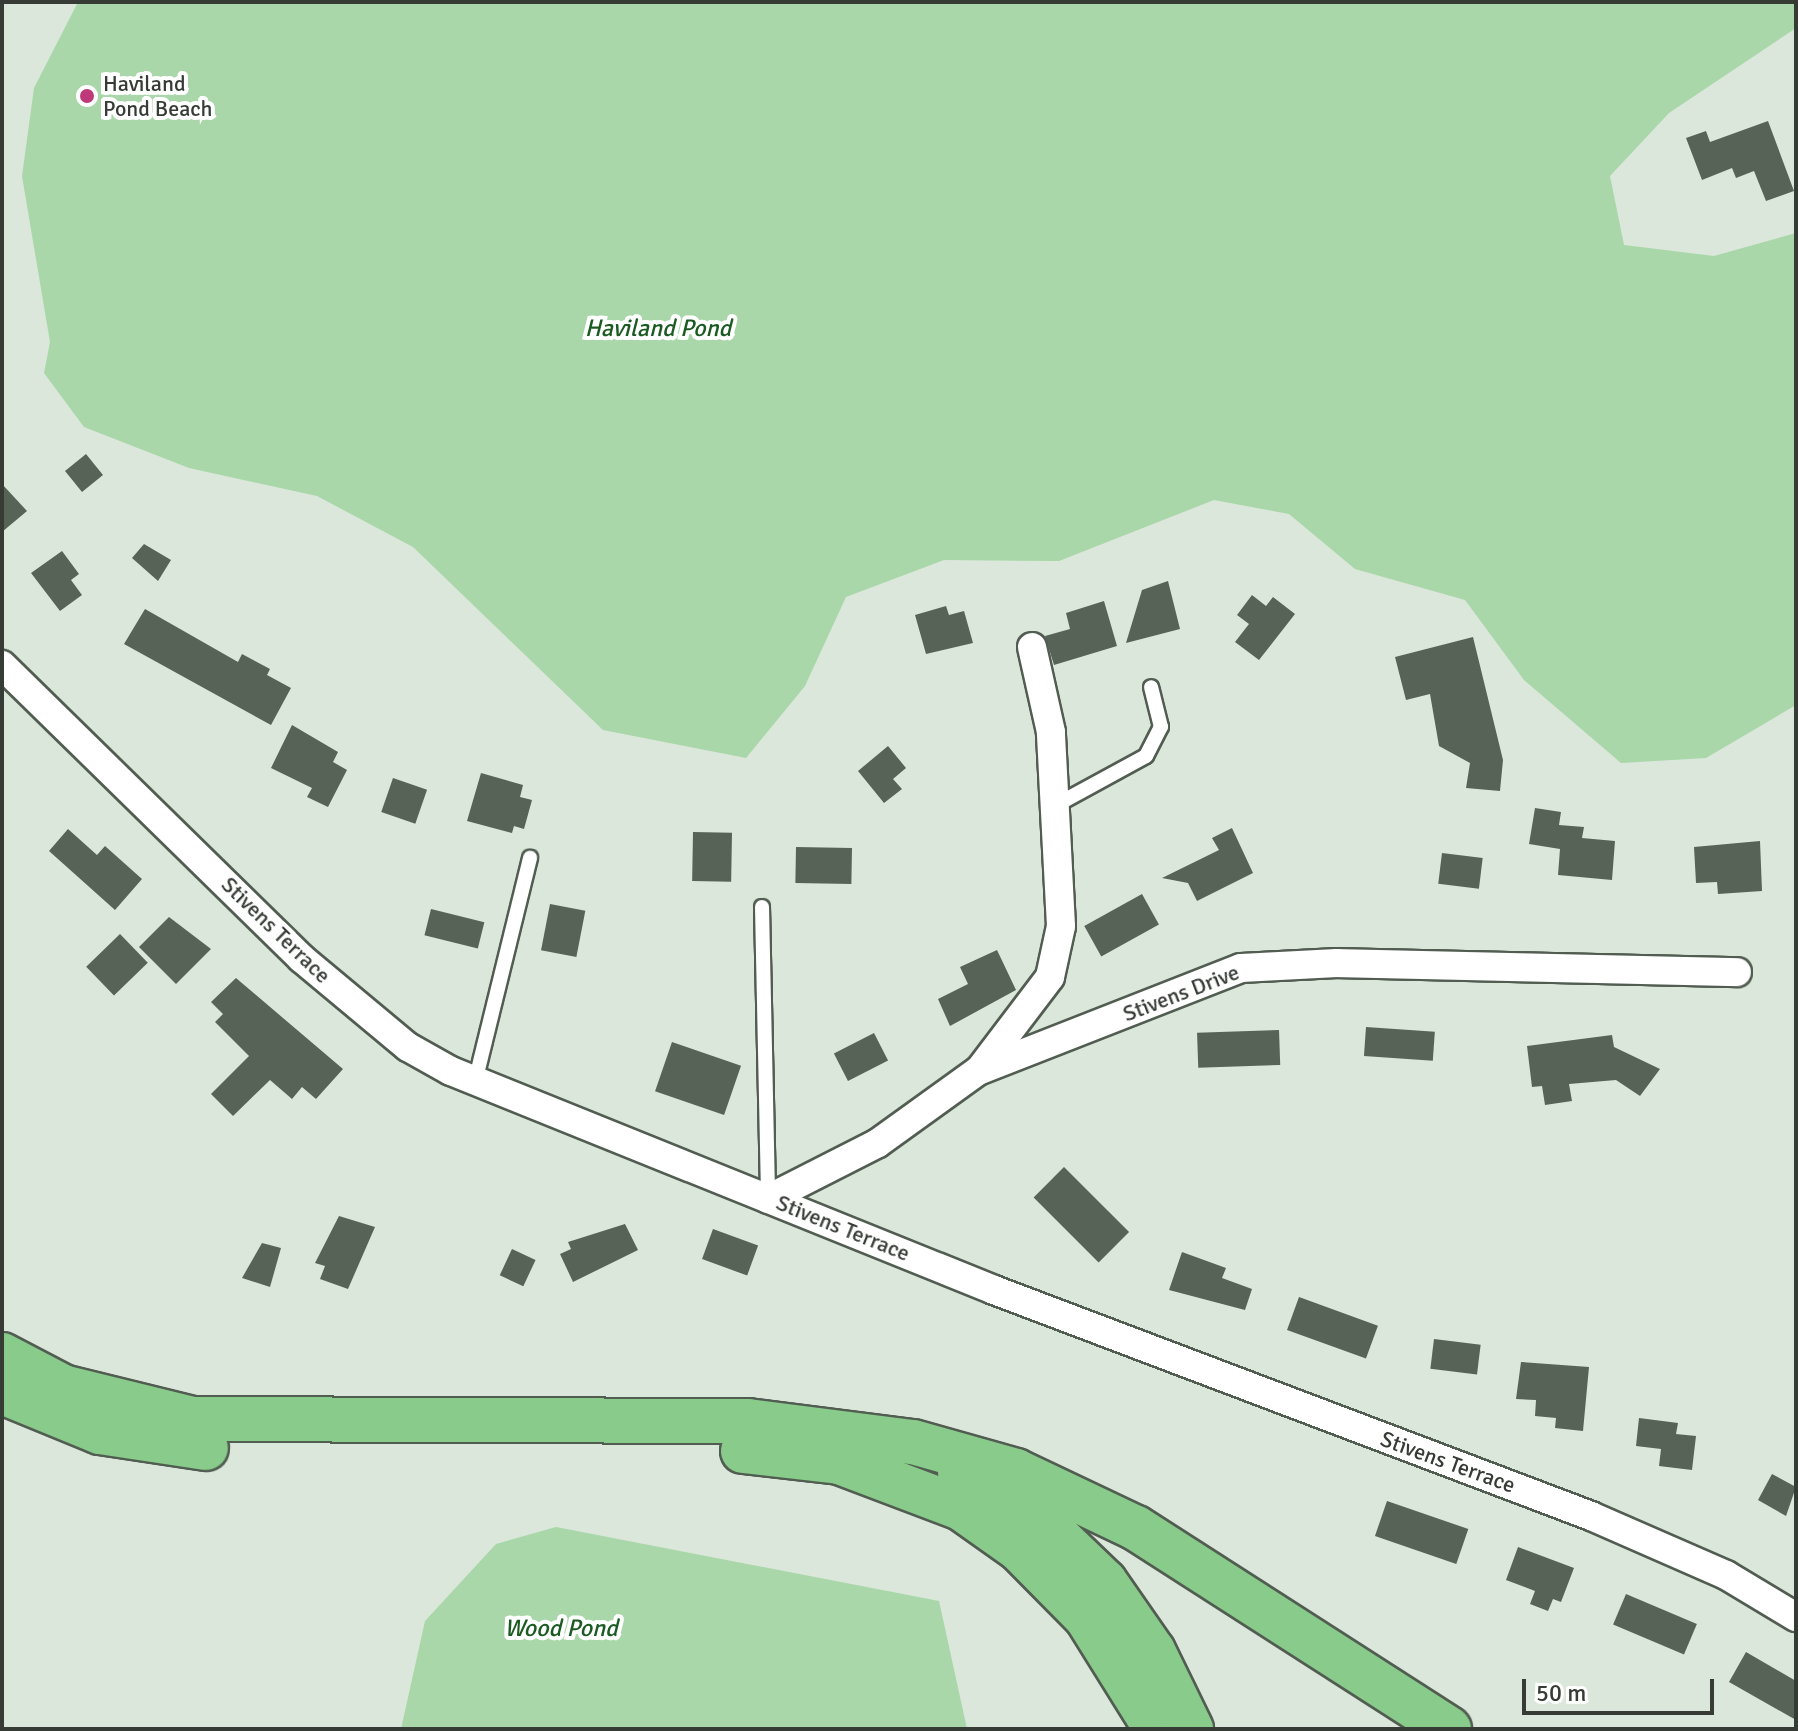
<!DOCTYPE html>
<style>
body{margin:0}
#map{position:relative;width:1798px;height:1731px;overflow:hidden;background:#dae7da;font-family:Signika,sans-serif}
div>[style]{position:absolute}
.water>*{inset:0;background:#a9d7a9}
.building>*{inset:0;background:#576357;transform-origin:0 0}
.roads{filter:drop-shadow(2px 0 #525d52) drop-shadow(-2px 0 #525d52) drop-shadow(0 2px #525d52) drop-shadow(0 -2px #525d52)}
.lane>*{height:14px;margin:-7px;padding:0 7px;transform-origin:7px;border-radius:7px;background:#fff}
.street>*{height:28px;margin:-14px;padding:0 14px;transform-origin:14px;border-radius:14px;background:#fff}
.highway>*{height:44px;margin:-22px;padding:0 22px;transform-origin:22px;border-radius:22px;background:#88cb8a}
.dots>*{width:22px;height:22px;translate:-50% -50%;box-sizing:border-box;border:4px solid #fff;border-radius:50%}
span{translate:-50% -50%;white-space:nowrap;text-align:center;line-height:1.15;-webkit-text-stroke:8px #fff;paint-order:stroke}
.poi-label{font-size:22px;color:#363b36}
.left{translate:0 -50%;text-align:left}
.street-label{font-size:22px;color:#363b36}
.water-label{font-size:24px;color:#1b5b22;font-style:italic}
.frame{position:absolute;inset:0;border:4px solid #363b36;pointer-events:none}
.scale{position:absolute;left:1522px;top:1679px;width:192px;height:36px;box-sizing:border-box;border:4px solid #363b36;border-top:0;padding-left:10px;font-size:24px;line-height:28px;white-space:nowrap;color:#363b36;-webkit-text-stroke:6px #fff;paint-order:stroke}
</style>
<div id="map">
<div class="water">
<i style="clip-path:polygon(78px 2px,1796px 2px,1796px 28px,1669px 113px,1610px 176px,1624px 245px,1714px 256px,1796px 233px,1796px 705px,1706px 758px,1621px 763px,1524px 680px,1465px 600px,1355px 569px,1289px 514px,1214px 500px,1059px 561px,944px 560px,846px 597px,805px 686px,746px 758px,603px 730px,413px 547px,317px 496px,189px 468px,84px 427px,44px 373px,50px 342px,22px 176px,34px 88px)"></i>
<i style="clip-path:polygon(556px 1527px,939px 1601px,967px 1729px,401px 1729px,425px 1621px,496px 1544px)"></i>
</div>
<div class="building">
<i style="clip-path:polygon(1768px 121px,1794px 191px,1766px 201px,1754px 171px,1736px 178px,1732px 168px,1702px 180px,1686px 138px,1706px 131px,1710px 142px)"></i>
<i style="left:86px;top:454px;width:27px;height:27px;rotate:51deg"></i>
<i style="clip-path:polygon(2px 484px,27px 511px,2px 532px)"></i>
<i style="clip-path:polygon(144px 544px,171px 560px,158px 581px,132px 558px)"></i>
<i style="clip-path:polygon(62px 551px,79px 574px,71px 580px,82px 595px,60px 611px,31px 573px)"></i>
<i style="clip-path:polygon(1168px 581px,1180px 629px,1126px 643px,1142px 590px)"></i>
<i style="clip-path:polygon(1252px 595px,1266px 606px,1273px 597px,1295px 614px,1259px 660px,1235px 642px,1249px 624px,1237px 615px)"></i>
<i style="clip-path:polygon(1104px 601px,1117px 646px,1054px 665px,1045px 636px,1070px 629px,1066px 613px)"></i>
<i style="clip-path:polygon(946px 606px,949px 615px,964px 611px,973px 643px,926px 654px,915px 615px)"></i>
<i style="clip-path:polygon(145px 609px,238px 662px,242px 654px,270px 669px,267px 675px,291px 688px,271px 725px,124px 644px)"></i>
<i style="clip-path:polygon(1473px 637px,1503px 760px,1500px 791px,1466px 788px,1470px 763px,1439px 746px,1430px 694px,1406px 700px,1395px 657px)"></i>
<i style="clip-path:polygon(292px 725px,338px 752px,333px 762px,347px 770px,328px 807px,307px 797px,312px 788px,271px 768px)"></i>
<i style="clip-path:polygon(888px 746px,906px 768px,893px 779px,902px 789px,884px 803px,858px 771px)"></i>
<i style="clip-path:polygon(481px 773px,523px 785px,520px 797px,532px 800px,524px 829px,514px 826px,512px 833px,467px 821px)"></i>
<i style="left:393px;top:778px;width:36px;height:36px;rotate:19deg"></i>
<i style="clip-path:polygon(1535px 808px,1561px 812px,1559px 825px,1584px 827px,1582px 838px,1615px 841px,1612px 880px,1558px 875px,1560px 849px,1529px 844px)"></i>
<i style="clip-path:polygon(1232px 828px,1253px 873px,1197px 901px,1188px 883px,1162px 878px,1219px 850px,1212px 838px)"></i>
<i style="clip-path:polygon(68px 829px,97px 855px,105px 846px,142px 879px,115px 910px,49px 851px)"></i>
<i style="left:693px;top:832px;width:39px;height:49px;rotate:1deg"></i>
<i style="clip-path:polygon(1760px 841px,1762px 891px,1718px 894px,1717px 882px,1696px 883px,1694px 847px)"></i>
<i style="left:796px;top:847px;width:56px;height:36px;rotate:1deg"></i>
<i style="left:1442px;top:853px;width:41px;height:31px;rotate:7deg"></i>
<i style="left:1142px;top:894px;width:35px;height:66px;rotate:61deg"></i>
<i style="left:550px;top:904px;width:36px;height:47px;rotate:11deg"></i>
<i style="left:431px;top:909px;width:55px;height:27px;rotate:14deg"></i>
<i style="clip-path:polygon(169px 917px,211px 949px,176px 984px,139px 947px)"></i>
<i style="left:120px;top:934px;width:40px;height:47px;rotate:46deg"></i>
<i style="clip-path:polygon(997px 950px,1016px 990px,950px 1026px,938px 999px,968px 984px,960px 967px)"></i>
<i style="clip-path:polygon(236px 978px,343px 1069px,316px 1099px,302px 1087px,292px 1099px,270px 1080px,233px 1116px,211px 1094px,249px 1056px,215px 1022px,223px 1014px,211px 1002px)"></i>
<i style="left:1366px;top:1027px;width:69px;height:29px;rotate:4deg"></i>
<i style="left:1279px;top:1030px;width:35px;height:82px;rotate:88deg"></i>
<i style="left:874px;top:1033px;width:31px;height:45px;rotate:63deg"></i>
<i style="clip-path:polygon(1612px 1035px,1614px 1047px,1660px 1069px,1640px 1096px,1616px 1080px,1569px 1084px,1572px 1101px,1545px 1105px,1542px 1086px,1532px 1087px,1527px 1046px)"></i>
<i style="left:672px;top:1042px;width:73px;height:52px;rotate:19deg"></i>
<i style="left:1064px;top:1167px;width:92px;height:43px;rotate:45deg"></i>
<i style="clip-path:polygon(339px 1216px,375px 1227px,348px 1289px,320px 1279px,325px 1266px,315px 1263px)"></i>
<i style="clip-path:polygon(625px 1224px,638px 1250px,573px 1282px,560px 1254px,571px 1249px,568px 1242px)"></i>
<i style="left:713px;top:1229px;width:48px;height:32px;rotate:20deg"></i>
<i style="clip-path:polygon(262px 1243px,281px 1248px,270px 1287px,242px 1278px)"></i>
<i style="left:512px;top:1249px;width:26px;height:29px;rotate:25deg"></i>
<i style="clip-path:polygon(1182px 1252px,1226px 1268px,1222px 1278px,1252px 1289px,1245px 1310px,1169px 1290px)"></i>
<i style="left:1299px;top:1297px;width:84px;height:35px;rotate:20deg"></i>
<i style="left:1434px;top:1339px;width:47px;height:30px;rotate:7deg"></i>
<i style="clip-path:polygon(1521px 1362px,1589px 1367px,1583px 1431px,1555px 1428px,1556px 1418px,1535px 1416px,1536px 1400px,1516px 1399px)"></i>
<i style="clip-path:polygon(1639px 1418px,1678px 1423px,1676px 1434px,1696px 1436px,1692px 1470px,1659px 1466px,1661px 1449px,1636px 1446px)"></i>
<i style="clip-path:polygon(1772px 1474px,1796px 1487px,1786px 1516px,1758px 1500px)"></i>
<i style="left:1387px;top:1501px;width:86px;height:37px;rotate:19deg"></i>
<i style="clip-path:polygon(1518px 1547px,1574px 1568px,1561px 1602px,1553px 1599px,1548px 1611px,1530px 1604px,1535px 1591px,1506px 1580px)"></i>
<i style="left:1626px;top:1594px;width:77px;height:33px;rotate:23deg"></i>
<i style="clip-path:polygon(1746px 1652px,1796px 1681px,1796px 1720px,1729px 1682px)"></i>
</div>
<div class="roads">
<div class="lane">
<i style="left:1058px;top:804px;width:100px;rotate:-28.6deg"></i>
<i style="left:1146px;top:756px;width:33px;rotate:-63deg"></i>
<i style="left:1161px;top:727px;width:41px;rotate:-104deg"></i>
<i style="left:762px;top:907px;width:292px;rotate:88.8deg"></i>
<i style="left:475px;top:1082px;width:231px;rotate:-76.2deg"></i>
</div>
<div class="street">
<i style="left:2px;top:665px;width:419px;rotate:44.4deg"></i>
<i style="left:301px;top:958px;width:139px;rotate:39.8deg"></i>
<i style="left:408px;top:1047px;width:49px;rotate:29.2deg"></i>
<i style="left:451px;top:1071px;width:585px;rotate:21.96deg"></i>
<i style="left:994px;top:1290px;width:638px;rotate:20.73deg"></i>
<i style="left:1591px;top:1516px;width:147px;rotate:23.6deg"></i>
<i style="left:1726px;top:1575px;width:82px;rotate:31deg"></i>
<i style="left:981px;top:1068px;width:114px;rotate:-52.8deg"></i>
<i style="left:1050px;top:977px;width:52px;rotate:-77.8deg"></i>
<i style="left:1061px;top:926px;width:194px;rotate:-93deg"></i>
<i style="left:1051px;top:732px;width:87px;rotate:-102.6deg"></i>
<i style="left:768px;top:1199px;width:123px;rotate:-27deg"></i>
<i style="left:878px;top:1143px;width:123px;rotate:-35.8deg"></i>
<i style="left:978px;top:1071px;width:282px;rotate:-21.4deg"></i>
<i style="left:1241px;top:968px;width:96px;rotate:-3deg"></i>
<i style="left:1337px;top:963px;width:400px;rotate:1.3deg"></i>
</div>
<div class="highway">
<i style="left:2px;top:1355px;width:69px;rotate:27.7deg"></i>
<i style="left:63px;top:1387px;width:133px;rotate:13.9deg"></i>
<i style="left:192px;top:1419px;width:556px;rotate:0.21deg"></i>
<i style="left:748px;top:1421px;width:166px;rotate:7.3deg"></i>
<i style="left:913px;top:1442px;width:107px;rotate:15.7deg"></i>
<i style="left:1016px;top:1471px;width:133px;rotate:25.4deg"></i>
<i style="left:1136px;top:1528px;width:372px;rotate:32.7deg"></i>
<i style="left:2px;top:1392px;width:106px;rotate:22.2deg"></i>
<i style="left:100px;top:1432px;width:107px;rotate:8.6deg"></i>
<i style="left:743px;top:1451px;width:97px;rotate:6.5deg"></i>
<i style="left:839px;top:1462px;width:130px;rotate:20.7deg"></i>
<i style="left:961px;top:1508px;width:71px;rotate:35.3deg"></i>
<i style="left:1019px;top:1549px;width:97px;rotate:45.4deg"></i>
<i style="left:1087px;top:1618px;width:131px;rotate:58.1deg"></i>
<i style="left:960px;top:1473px;width:117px;rotate:33.1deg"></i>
<i style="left:1058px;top:1537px;width:65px;rotate:43.8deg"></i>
<i style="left:1105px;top:1582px;width:84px;rotate:55.2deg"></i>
<i style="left:1153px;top:1651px;width:87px;rotate:64deg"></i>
</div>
</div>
<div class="dots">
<i style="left:87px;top:96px;background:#bf397a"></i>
</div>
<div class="poi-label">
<span class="left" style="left:103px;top:96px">Haviland<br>Pond Beach</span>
</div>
<div class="street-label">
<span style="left:276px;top:930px;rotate:44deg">Stivens Terrace</span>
<span style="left:1181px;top:993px;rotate:-21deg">Stivens Drive</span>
<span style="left:843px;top:1228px;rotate:22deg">Stivens Terrace</span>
<span style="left:1448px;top:1462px;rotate:20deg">Stivens Terrace</span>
</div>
<div class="water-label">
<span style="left:658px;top:329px">Haviland Pond</span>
<span style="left:561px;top:1629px">Wood Pond</span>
</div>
<div class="frame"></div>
<div class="scale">50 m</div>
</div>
